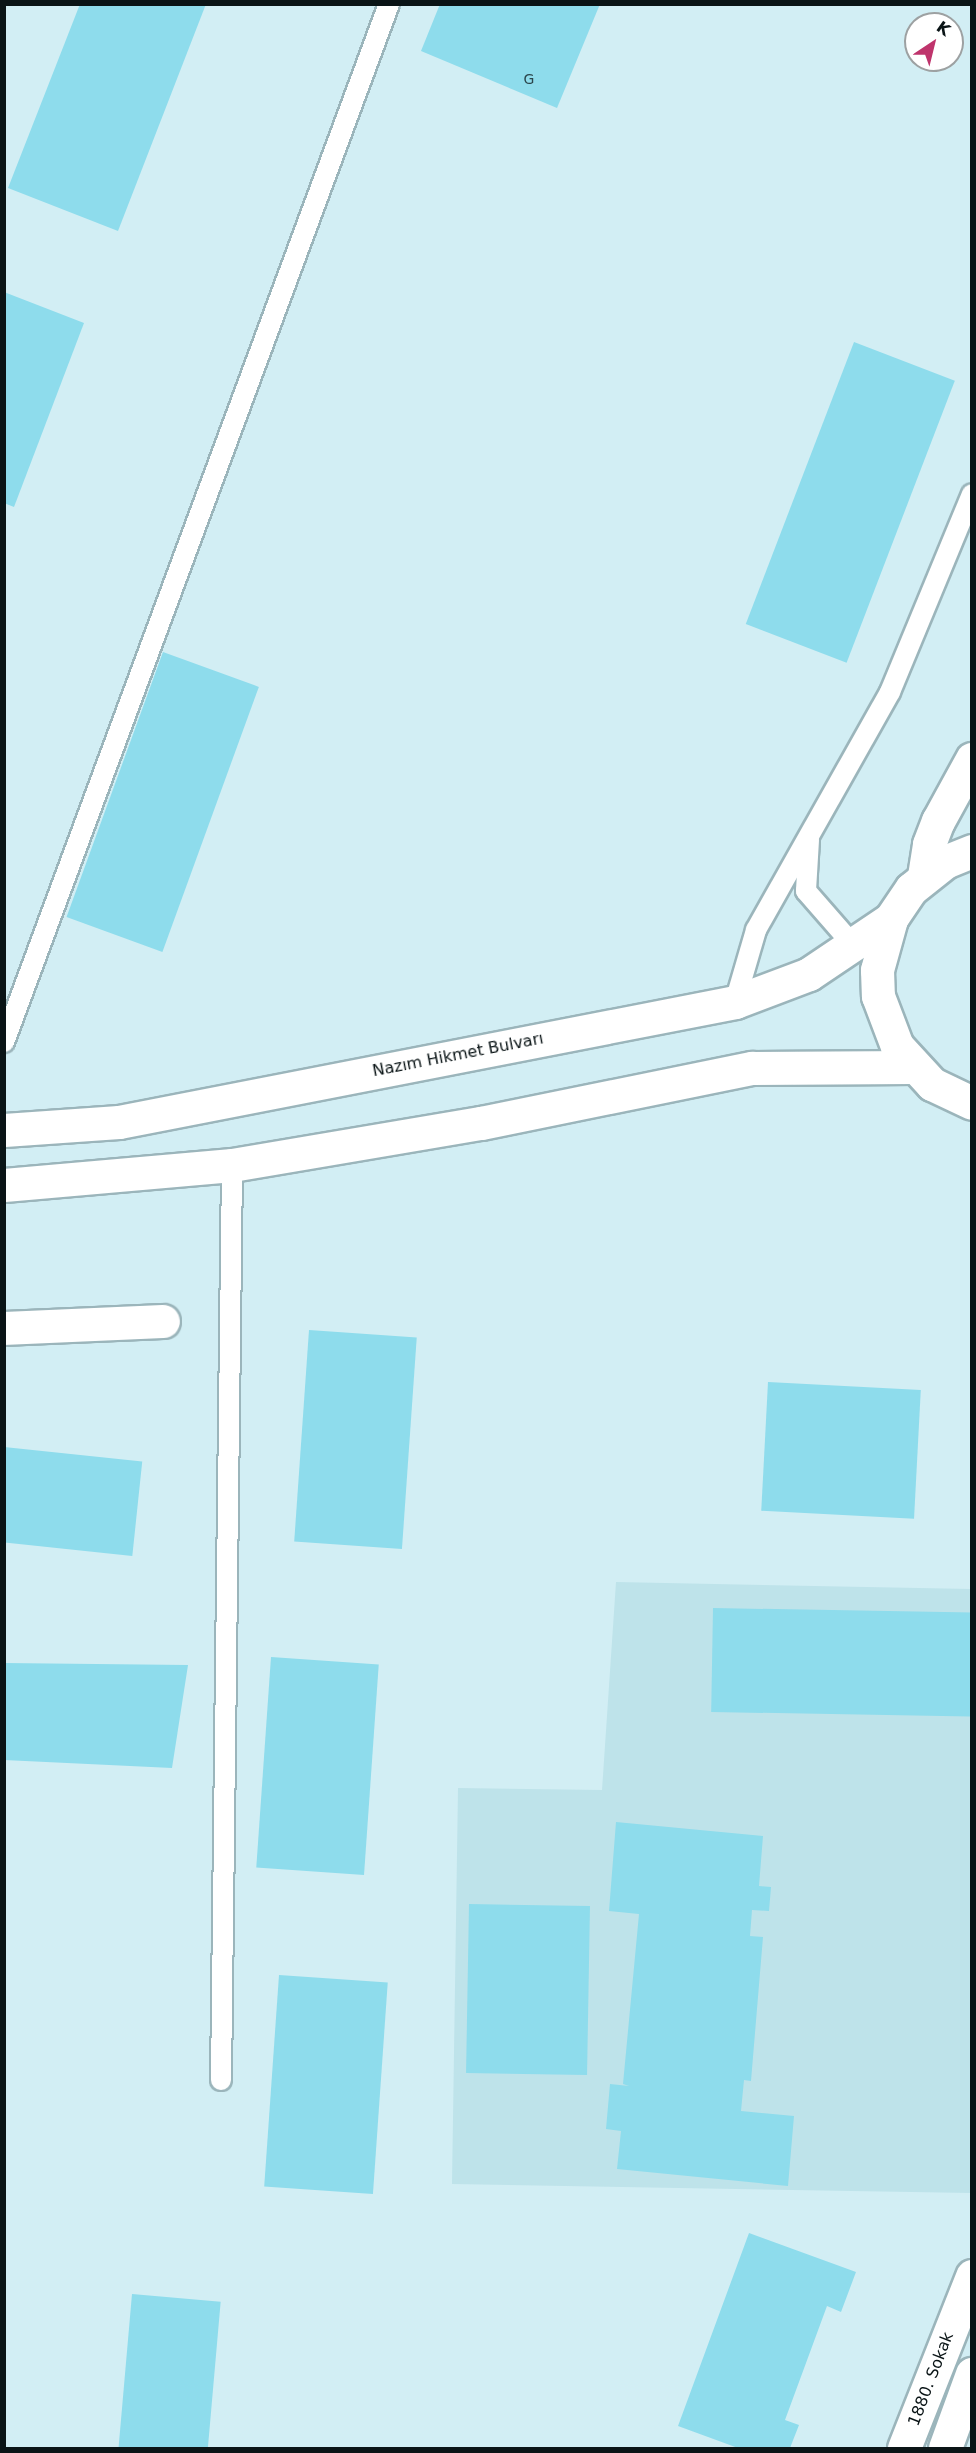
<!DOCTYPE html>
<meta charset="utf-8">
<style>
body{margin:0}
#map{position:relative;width:976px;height:2453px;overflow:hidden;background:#d2eef4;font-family:"DejaVu Sans",sans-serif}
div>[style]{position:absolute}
.built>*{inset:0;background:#bee3ea}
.building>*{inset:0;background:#8edcec;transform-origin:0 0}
.roads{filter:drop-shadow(2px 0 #9bb5bb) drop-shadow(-2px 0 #9bb5bb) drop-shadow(0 2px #9bb5bb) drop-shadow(0 -2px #9bb5bb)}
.lane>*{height:20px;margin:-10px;padding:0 10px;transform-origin:10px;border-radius:10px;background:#fff}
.street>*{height:33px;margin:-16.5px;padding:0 16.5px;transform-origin:16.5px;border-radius:16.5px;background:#fff}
.secondary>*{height:33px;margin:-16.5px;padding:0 16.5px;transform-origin:16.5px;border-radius:16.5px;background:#fff}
span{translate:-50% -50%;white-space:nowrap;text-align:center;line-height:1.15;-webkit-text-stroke:5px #fff;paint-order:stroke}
.number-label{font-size:14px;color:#2b464c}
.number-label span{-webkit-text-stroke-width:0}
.street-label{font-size:16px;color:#0a1416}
.frame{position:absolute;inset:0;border:6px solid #0a1416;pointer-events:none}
.north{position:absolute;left:904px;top:12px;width:60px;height:60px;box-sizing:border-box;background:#fff;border:2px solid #9da1a2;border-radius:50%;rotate:35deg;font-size:16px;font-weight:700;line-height:24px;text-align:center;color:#0a1416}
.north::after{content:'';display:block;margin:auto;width:21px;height:27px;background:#bf346c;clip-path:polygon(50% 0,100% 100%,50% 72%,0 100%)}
</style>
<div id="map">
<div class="built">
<i style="clip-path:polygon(616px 1582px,971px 1589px,971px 2193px,452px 2184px,458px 1788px,602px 1790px)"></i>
</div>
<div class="building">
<i style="clip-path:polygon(80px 4px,206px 4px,118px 231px,8px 188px)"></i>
<i style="clip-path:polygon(440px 4px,600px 4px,557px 108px,421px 51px)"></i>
<i style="clip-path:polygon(4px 292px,84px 323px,14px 507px,4px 503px)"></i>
<i style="left:854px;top:342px;width:108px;height:302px;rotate:21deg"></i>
<i style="left:163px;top:652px;width:102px;height:282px;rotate:20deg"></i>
<i style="left:309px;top:1330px;width:108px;height:212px;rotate:4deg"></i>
<i style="left:768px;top:1382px;width:153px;height:129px;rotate:3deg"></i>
<i style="left:4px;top:1447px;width:139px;height:95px;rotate:6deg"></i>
<i style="left:713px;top:1608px;width:259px;height:104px;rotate:1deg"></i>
<i style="left:271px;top:1657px;width:108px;height:211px;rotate:4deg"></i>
<i style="clip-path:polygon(4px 1663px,188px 1665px,172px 1768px,4px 1760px)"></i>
<i style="clip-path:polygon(616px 1822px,763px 1836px,759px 1886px,771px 1887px,769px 1911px,752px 1910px,750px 1936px,763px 1937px,751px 2081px,744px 2080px,741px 2111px,794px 2116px,788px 2186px,617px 2169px,621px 2131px,606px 2129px,610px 2084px,629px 2086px,623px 2084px,639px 1914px,609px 1911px)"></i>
<i style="left:469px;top:1904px;width:121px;height:169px;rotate:1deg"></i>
<i style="left:279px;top:1975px;width:109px;height:212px;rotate:4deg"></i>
<i style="clip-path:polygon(749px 2233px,856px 2272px,841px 2312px,827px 2306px,785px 2420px,799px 2425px,790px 2448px,738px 2448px,678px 2426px)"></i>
<i style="left:132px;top:2294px;width:89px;height:154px;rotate:5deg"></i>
</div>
<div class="roads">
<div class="lane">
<i style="left:809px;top:840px;width:51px;rotate:93.4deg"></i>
<i style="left:806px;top:891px;width:73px;rotate:48.9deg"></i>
<i style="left:735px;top:1002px;width:75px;rotate:-73.7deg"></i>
<i style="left:756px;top:930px;width:273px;rotate:-60.6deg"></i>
<i style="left:890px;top:692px;width:214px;rotate:-67.5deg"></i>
<i style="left:4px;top:1042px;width:1107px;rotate:-69.65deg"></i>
<i style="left:221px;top:2080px;width:915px;rotate:-89.31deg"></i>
</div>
<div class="street">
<i style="left:4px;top:1328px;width:159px;rotate:-2.5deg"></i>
<i style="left:904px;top:2448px;width:185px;rotate:-68.4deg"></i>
<i style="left:945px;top:2448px;width:79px;rotate:-70deg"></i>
</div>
<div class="secondary">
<i style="left:972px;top:851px;width:29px;rotate:158deg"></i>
<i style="left:945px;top:862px;width:43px;rotate:141.5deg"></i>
<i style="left:911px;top:889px;width:36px;rotate:124deg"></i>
<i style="left:891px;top:919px;width:53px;rotate:105.4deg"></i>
<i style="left:877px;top:970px;width:26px;rotate:88deg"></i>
<i style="left:878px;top:996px;width:53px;rotate:69.2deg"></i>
<i style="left:897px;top:1046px;width:52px;rotate:47.4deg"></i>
<i style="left:932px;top:1084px;width:44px;rotate:25.4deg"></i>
<i style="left:924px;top:876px;width:32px;rotate:-81deg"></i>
<i style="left:929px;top:844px;width:25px;rotate:-69deg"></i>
<i style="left:938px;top:821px;width:71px;rotate:-61.3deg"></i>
<i style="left:4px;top:1130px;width:115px;rotate:-4deg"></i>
<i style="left:119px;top:1122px;width:628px;rotate:-11.02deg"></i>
<i style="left:735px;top:1002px;width:79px;rotate:-20.7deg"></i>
<i style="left:809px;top:974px;width:99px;rotate:-33.9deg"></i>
<i style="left:4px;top:1185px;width:229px;rotate:-5deg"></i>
<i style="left:232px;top:1165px;width:253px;rotate:-9.6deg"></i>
<i style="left:481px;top:1123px;width:277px;rotate:-11.5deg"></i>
<i style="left:752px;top:1068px;width:161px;rotate:-0.4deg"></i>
</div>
</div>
<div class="number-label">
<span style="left:529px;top:79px">G</span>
</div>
<div class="street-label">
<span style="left:458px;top:1055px;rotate:-11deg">Nazım Hikmet Bulvarı</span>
<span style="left:931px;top:2379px;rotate:-69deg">1880. Sokak</span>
</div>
<div class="frame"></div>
<div class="north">K</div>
</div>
